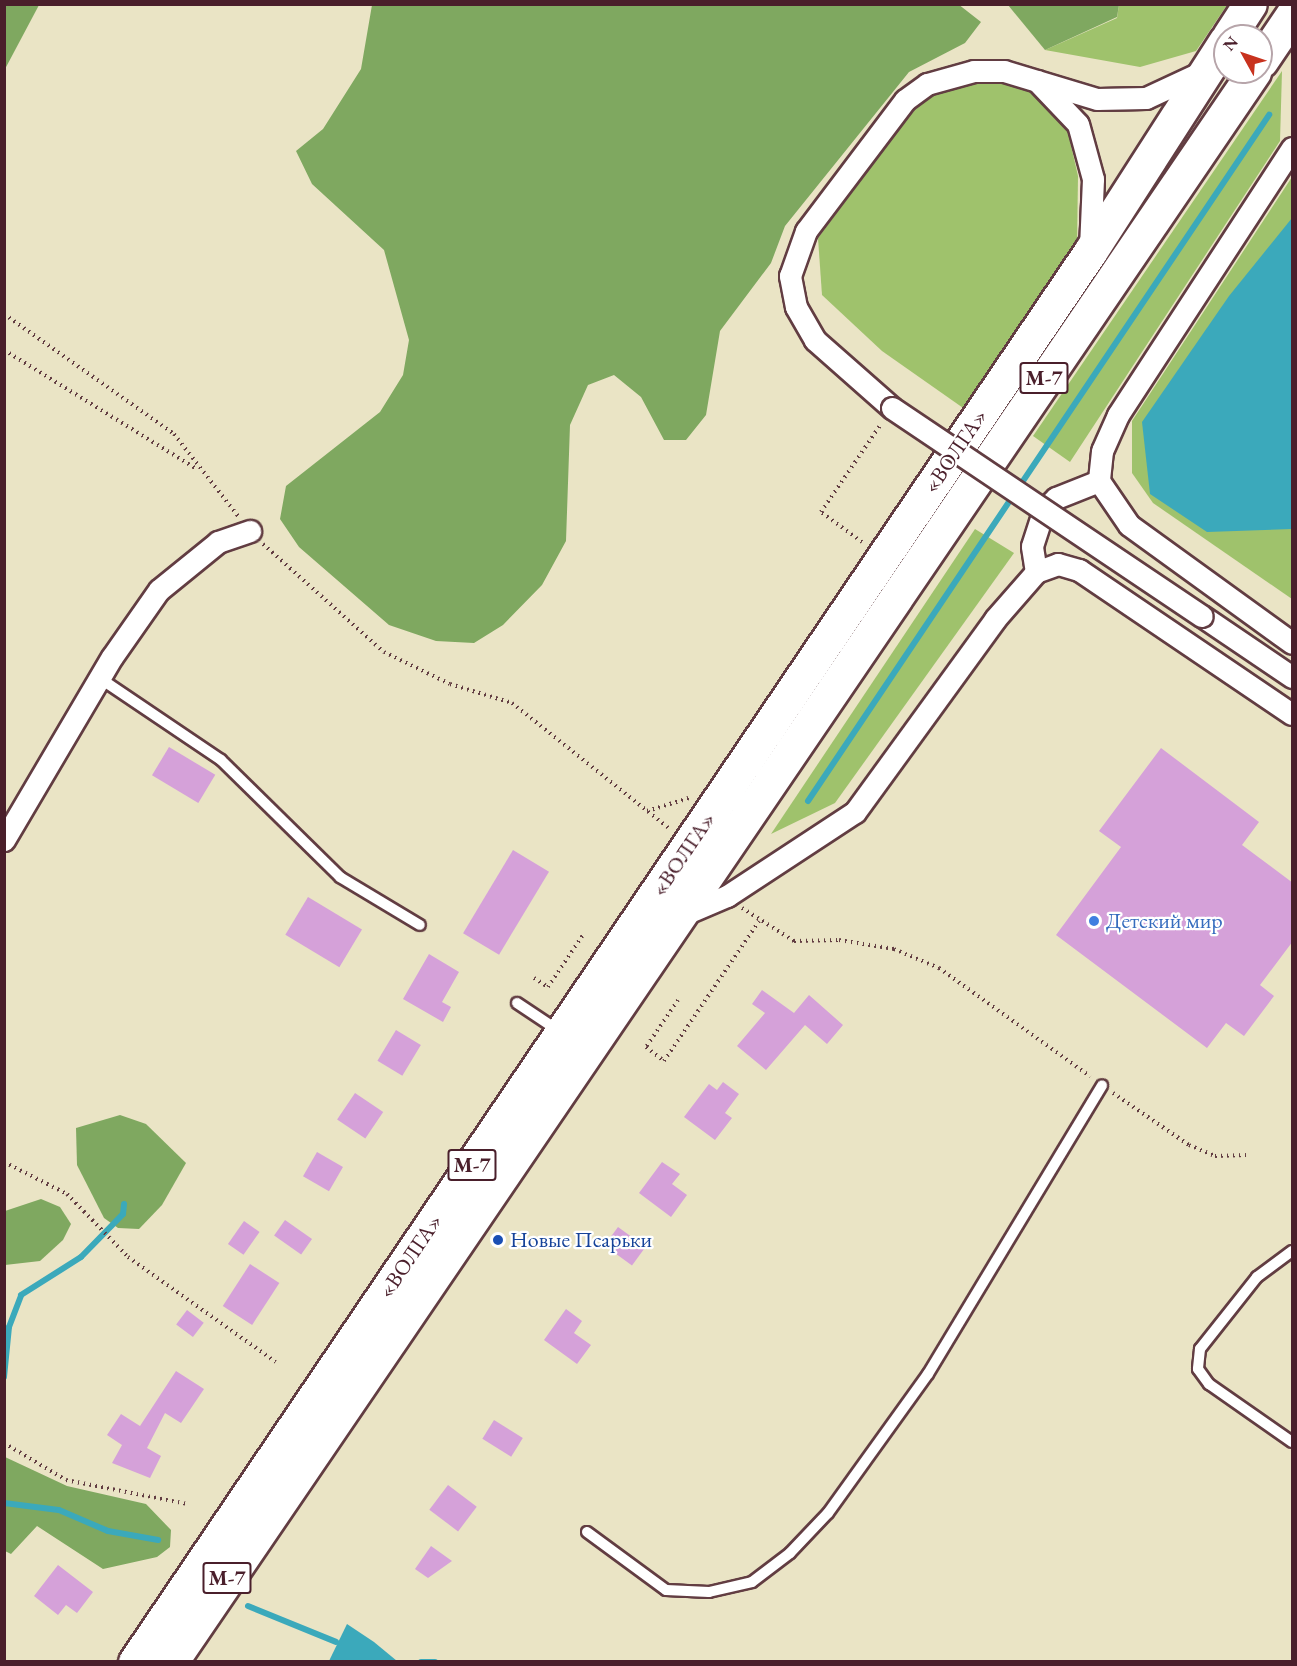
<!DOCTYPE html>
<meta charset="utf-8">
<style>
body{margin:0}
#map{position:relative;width:1297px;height:1666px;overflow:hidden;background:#eae4c5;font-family:"EB Garamond",serif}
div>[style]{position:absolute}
.green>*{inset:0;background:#9fc26c}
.forest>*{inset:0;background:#7fa860}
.water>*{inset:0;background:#3ba9bb}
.stream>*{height:6px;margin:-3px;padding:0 3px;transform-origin:3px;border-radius:3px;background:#3ba9bb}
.building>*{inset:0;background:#d5a1d9;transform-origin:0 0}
.path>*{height:4px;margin-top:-2px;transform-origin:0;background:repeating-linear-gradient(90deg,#623d42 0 1.5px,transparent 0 6px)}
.roads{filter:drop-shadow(2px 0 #623d42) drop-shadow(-2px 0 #623d42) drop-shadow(0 2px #623d42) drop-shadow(0 -2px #623d42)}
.lane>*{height:10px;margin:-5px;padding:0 5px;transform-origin:5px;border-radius:5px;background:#fff}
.street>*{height:21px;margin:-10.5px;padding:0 10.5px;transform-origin:10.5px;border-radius:10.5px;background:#fff}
.highway>*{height:33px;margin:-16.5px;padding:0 16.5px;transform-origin:16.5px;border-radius:16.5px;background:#fff}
.bridges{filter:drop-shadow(2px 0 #623d42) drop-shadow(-2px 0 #623d42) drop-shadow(0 2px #623d42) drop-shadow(0 -2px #623d42)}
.street-bridge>*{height:21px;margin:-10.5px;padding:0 10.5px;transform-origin:10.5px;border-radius:10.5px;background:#fff}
.dots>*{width:16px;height:16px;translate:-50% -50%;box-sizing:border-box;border:3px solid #fff;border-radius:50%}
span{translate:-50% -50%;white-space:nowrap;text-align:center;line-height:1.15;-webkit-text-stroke:4.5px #fff;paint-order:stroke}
.shield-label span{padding:2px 4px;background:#fff;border:2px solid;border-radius:4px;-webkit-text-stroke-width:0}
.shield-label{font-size:21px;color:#4a1f2b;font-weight:700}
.street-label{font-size:22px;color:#4a1f2b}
.shop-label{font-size:22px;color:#366cbe}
.left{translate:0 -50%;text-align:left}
.transit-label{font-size:22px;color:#164399}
.frame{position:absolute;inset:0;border:6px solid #4a1f2b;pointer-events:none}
.north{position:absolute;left:1213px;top:24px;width:60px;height:60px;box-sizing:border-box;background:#fff;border:2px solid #b7a5aa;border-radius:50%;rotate:310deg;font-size:16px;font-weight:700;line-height:24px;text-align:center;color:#4a1f2b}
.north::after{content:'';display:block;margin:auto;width:21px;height:27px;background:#c8321e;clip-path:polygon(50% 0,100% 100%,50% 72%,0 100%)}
</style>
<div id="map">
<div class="green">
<i style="clip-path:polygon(1119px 5px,1227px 5px,1196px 51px,1140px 67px,1045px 50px,1117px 18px)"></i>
<i style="clip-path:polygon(1282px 71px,1280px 141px,1070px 462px,1033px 436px)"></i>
<i style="clip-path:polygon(972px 78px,1029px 88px,1067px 128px,1078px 176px,1077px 245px,966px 410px,882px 351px,822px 295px,818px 238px,908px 117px,928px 97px)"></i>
<i style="clip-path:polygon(1292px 177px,1292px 599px,1153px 503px,1132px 473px,1132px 421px)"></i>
<i style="clip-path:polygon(975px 529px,1014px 553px,835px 803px,771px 834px)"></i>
</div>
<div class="forest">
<i style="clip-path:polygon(5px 4px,39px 5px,5px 69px,4px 5px)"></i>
<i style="clip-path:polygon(958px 4px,981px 22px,965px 43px,909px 72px,785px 226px,771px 263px,720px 331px,706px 415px,686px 440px,664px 440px,641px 397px,614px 375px,588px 385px,570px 425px,566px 541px,542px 585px,503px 625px,474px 643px,436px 641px,389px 625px,299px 547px,280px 519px,286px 486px,380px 412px,403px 375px,409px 340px,384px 250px,312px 184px,296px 151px,323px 129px,361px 69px,372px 5px)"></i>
<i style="clip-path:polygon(1008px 5px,1119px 5px,1117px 17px,1045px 50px)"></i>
<i style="clip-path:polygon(120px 1115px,146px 1124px,186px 1163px,162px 1205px,139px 1229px,118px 1228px,104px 1218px,77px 1165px,76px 1128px)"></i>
<i style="clip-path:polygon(41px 1199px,60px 1207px,71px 1224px,63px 1240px,40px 1261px,5px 1265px,5px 1211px)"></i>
<i style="clip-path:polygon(5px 1457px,67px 1486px,146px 1504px,171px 1530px,170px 1547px,157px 1557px,103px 1569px,37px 1526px,11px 1554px,5px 1551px)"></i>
</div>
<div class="water">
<i style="clip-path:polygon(1292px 218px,1292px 529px,1207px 532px,1150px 494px,1142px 422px,1229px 296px)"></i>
<i style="clip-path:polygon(347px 1624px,374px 1642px,397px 1661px,329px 1661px)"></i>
</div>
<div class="stream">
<i style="left:808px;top:801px;width:827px;rotate:-56.1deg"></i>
<i style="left:4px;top:1377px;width:50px;rotate:-84.3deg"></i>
<i style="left:9px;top:1327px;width:34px;rotate:-69deg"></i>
<i style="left:21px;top:1295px;width:71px;rotate:-32.3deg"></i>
<i style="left:81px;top:1257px;width:60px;rotate:-45.7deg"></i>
<i style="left:123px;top:1214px;width:10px;rotate:-84deg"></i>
<i style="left:4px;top:1503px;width:55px;rotate:7.3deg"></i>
<i style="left:59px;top:1510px;width:53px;rotate:23.2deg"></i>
<i style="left:108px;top:1531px;width:51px;rotate:10.2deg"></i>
<i style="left:248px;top:1606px;width:95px;rotate:22.2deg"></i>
<i style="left:421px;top:1662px;width:14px"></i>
</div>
<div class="building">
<i style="left:169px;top:747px;width:54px;height:33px;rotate:31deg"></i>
<i style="clip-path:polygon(1161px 748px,1259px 822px,1242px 845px,1293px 883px,1293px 941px,1260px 985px,1274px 996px,1244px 1036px,1226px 1023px,1207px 1048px,1056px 935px,1121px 847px,1099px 831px)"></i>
<i style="left:513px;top:850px;width:42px;height:97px;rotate:31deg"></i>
<i style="left:308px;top:897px;width:63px;height:44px;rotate:31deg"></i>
<i style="clip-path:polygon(429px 954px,459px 972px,442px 1002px,451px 1007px,443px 1022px,403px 999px)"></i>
<i style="clip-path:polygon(762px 990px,794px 1013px,809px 995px,843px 1025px,827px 1044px,805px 1025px,766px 1070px,737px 1046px,765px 1013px,752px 1004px)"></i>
<i style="left:396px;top:1030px;width:29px;height:36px;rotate:31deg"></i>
<i style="clip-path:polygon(723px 1082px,739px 1094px,725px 1113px,732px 1118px,715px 1140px,684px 1117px,709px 1084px,717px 1090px)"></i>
<i style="left:355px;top:1093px;width:34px;height:32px;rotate:34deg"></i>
<i style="left:317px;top:1152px;width:30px;height:28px;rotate:30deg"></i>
<i style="clip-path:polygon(662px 1162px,680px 1174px,672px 1184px,687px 1195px,671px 1217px,639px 1193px)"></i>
<i style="left:285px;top:1220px;width:33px;height:19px;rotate:35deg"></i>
<i style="left:244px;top:1221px;width:19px;height:28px;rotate:35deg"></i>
<i style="left:618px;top:1227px;width:34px;height:23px;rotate:36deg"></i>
<i style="left:250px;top:1264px;width:35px;height:50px;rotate:33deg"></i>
<i style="clip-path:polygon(566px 1309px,582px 1321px,574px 1333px,591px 1345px,577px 1364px,544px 1340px)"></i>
<i style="left:187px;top:1310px;width:21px;height:18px;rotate:37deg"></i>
<i style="clip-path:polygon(176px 1371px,204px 1389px,181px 1423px,165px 1413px,147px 1448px,161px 1456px,150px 1478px,112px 1463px,122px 1445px,107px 1435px,121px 1414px,140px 1426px)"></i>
<i style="left:494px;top:1420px;width:34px;height:22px;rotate:32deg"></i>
<i style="left:448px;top:1485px;width:36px;height:31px;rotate:37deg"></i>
<i style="clip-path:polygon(431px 1546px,452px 1561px,428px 1578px,415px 1569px)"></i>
<i style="clip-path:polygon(58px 1565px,93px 1592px,77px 1613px,66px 1605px,58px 1615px,34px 1596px)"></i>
</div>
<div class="path">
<i style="left:4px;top:314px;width:208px;rotate:35.2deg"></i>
<i style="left:174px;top:434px;width:104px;rotate:52deg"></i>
<i style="left:4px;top:350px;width:225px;rotate:31.7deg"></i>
<i style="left:862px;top:542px;width:51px;rotate:-143.8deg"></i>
<i style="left:821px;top:512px;width:107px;rotate:-55.7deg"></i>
<i style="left:263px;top:544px;width:162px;rotate:41.8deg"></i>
<i style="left:384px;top:652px;width:73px;rotate:25.9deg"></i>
<i style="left:450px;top:684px;width:65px;rotate:17deg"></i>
<i style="left:512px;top:703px;width:202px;rotate:38.6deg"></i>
<i style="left:647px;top:811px;width:44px;rotate:-17.2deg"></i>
<i style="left:742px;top:908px;width:62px;rotate:32.4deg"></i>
<i style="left:794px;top:941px;width:45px;rotate:-1.3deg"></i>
<i style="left:839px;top:940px;width:56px;rotate:9.3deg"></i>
<i style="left:894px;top:949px;width:49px;rotate:22.9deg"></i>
<i style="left:939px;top:968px;width:186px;rotate:35.6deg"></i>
<i style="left:534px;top:978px;width:17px;rotate:33deg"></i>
<i style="left:548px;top:987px;width:63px;rotate:-56.1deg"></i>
<i style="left:678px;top:1000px;width:57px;rotate:124.2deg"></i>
<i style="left:646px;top:1047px;width:23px;rotate:38deg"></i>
<i style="left:664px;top:1061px;width:169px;rotate:-55.8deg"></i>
<i style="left:1113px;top:1093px;width:92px;rotate:34.4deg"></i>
<i style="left:1189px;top:1145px;width:28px;rotate:23deg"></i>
<i style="left:1215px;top:1156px;width:31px;rotate:-2deg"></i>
<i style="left:4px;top:1162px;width:71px;rotate:26.9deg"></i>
<i style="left:67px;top:1194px;width:88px;rotate:45.9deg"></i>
<i style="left:128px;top:1257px;width:181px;rotate:35.4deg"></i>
<i style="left:4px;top:1443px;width:72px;rotate:30.8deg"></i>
<i style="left:66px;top:1480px;width:123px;rotate:11.2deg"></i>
</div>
<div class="roads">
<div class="lane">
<i style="left:101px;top:679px;width:145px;rotate:34deg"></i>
<i style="left:221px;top:760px;width:167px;rotate:44.5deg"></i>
<i style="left:340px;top:877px;width:93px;rotate:31deg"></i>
<i style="left:517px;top:1003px;width:50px;rotate:33.7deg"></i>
<i style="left:1292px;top:1251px;width:44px;rotate:143.4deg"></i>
<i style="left:1257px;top:1277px;width:92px;rotate:128.4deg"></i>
<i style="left:1200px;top:1349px;width:20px;rotate:96deg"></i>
<i style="left:1198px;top:1369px;width:19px;rotate:54deg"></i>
<i style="left:1209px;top:1384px;width:101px;rotate:34.9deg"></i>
<i style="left:587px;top:1532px;width:98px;rotate:36.3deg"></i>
<i style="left:666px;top:1590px;width:43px;rotate:2.7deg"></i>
<i style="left:709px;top:1592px;width:44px;rotate:-13.1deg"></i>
<i style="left:752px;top:1582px;width:48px;rotate:-37.3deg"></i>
<i style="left:790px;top:1553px;width:55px;rotate:-46.5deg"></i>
<i style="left:828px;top:1513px;width:171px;rotate:-54.3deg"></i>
<i style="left:928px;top:1374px;width:337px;rotate:-58.9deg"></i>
</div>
<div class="street">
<i style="left:1037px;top:81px;width:59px;rotate:46.4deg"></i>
<i style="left:1078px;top:124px;width:57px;rotate:74.7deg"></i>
<i style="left:1093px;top:179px;width:69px;rotate:92.5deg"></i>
<i style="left:1292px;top:148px;width:319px;rotate:123.1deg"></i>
<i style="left:1118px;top:415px;width:39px;rotate:114deg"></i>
<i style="left:1102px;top:451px;width:30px;rotate:96deg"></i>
<i style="left:1099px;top:481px;width:53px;rotate:55.7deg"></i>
<i style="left:1129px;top:525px;width:201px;rotate:35.9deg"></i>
<i style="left:892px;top:408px;width:103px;rotate:-138.6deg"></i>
<i style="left:815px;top:340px;width:38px;rotate:-120deg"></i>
<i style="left:796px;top:307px;width:32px;rotate:-101deg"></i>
<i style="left:790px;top:276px;width:48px;rotate:-70.4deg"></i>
<i style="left:806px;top:231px;width:164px;rotate:-52.9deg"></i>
<i style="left:905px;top:100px;width:27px;rotate:-36deg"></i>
<i style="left:927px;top:84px;width:49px;rotate:-15.5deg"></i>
<i style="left:974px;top:71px;width:30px"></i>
<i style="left:1004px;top:71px;width:97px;rotate:16.8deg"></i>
<i style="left:1097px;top:99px;width:49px;rotate:-1.2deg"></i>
<i style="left:1146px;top:98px;width:64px;rotate:-25deg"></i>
<i style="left:1036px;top:572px;width:26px;rotate:-99deg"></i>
<i style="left:1032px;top:546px;width:38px;rotate:-72deg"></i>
<i style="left:1044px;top:510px;width:17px;rotate:-45deg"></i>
<i style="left:1056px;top:498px;width:46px;rotate:-21.6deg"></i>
<i style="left:1202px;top:616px;width:109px;rotate:34.1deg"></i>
<i style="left:4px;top:840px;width:212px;rotate:-59.5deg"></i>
<i style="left:112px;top:657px;width:82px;rotate:-55deg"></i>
<i style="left:159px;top:590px;width:76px;rotate:-39.1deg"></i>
<i style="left:218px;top:542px;width:34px;rotate:-19deg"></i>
<i style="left:682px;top:915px;width:49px;rotate:-22.9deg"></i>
<i style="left:727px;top:896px;width:153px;rotate:-33.3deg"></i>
<i style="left:855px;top:812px;width:238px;rotate:-54deg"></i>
<i style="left:995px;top:619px;width:62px;rotate:-48.9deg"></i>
<i style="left:1036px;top:572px;width:23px;rotate:-20deg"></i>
<i style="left:1058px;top:564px;width:22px;rotate:16deg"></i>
<i style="left:1079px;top:570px;width:257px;rotate:34.1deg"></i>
</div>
<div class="highway">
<i style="left:1229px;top:36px;width:38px;rotate:-57deg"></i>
<i style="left:1261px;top:61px;width:55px;rotate:-56deg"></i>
<i style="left:135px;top:1662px;width:1703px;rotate:-55.89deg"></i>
<i style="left:1090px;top:252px;width:250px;rotate:-57.3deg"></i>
<i style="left:171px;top:1662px;width:1924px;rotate:-55.74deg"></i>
</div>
</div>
<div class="bridges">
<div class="street-bridge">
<i style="left:892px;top:408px;width:373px;rotate:33.9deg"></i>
</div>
</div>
<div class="dots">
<i style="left:1094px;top:921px;background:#3f7fe0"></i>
<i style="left:498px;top:1240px;background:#1a4fb4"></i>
</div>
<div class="shield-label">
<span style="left:1044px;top:378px">М-7</span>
<span style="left:472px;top:1165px">М-7</span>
<span style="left:227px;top:1578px">М-7</span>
</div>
<div class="street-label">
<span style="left:955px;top:451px;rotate:-56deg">«ВОЛГА»</span>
<span style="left:683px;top:854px;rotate:-56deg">«ВОЛГА»</span>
<span style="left:410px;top:1256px;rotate:-56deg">«ВОЛГА»</span>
</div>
<div class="shop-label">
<span class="left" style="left:1106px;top:921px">Детский мир</span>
</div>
<div class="transit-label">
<span class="left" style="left:510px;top:1240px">Новые Псарьки</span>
</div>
<div class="frame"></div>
<div class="north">N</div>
</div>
